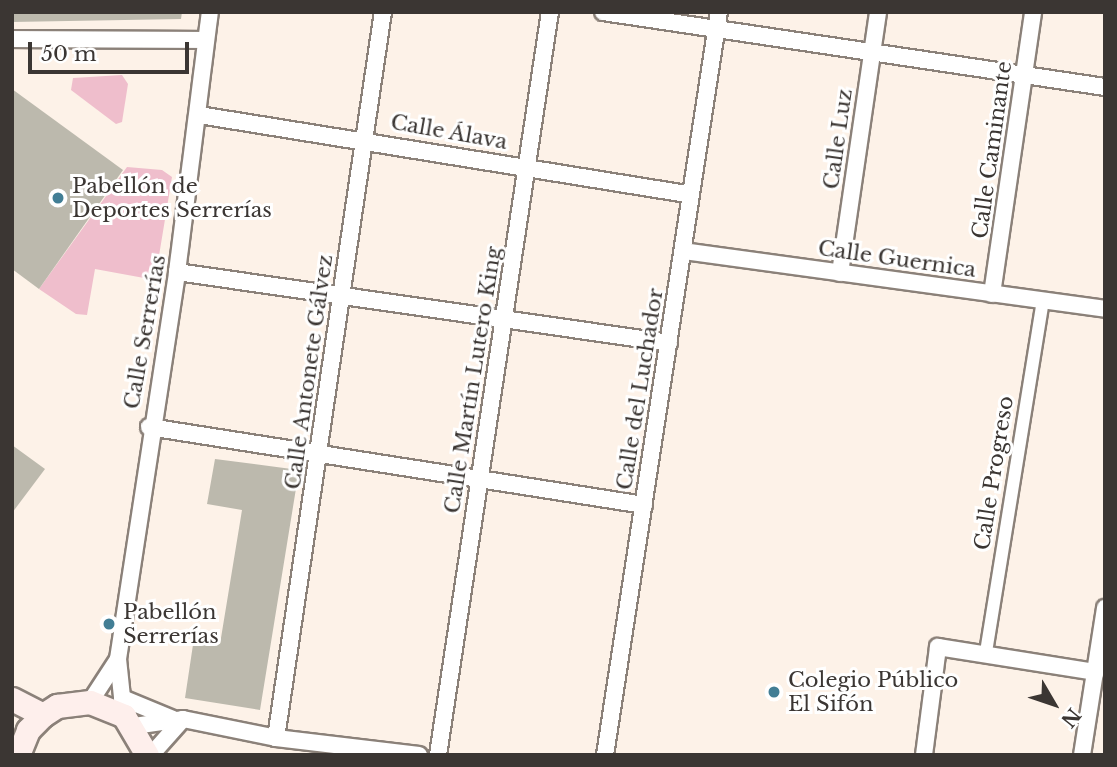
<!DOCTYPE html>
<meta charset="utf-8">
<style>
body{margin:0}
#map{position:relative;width:1117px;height:767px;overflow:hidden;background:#fdf2e8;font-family:"Libre Baskerville",serif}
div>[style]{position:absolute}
.green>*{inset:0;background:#efbecc}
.building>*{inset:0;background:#bcb9ad}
.roads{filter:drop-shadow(2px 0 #8b8179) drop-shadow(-2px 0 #8b8179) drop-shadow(0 2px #8b8179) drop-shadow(0 -2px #8b8179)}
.pedestrian>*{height:12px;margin:-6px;padding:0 6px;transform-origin:6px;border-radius:6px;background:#fff}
.minor>*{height:16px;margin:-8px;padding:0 8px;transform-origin:8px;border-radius:8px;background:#fff}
.secondary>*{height:23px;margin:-11.5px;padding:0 11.5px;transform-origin:11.5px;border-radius:11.5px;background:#feefec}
.dots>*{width:19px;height:19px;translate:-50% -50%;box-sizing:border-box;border:4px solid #fff;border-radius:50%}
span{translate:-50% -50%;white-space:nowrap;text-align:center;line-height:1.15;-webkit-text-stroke:6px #fff;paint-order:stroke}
.street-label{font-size:21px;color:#3b3633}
.poi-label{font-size:21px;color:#3b3633}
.left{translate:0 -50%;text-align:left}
.frame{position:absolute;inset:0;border:14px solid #3b3633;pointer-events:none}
.north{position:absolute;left:1019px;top:669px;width:70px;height:70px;-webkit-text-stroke:5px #fff;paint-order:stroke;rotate:129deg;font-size:19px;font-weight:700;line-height:28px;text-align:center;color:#3b3633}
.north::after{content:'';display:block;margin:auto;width:24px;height:32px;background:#3b3633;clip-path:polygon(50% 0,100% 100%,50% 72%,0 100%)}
.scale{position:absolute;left:28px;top:42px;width:161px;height:32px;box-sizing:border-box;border:4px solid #3b3633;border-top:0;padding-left:9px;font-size:21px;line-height:24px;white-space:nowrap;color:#3b3633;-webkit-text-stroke:5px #fff;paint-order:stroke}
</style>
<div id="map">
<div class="green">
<i style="clip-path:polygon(122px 75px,128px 84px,122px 122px,116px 124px,71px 90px,73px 78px)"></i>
<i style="clip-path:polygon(127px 167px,162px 170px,172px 177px,155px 280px,95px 269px,87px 315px,76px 314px,39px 289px)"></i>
</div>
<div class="building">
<i style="clip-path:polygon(12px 12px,182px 12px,181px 19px,12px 22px)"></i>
<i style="clip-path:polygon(12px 89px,123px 170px,39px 289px,12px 269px)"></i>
<i style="clip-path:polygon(12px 445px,45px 469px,12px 513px)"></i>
<i style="clip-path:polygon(215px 459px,299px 470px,260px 710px,185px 698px,194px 638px,220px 644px,242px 510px,207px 504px)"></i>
</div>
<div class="roads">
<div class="pedestrian">
<i style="left:986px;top:652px;width:357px;rotate:-80.8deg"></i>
</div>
<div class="minor">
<i style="left:603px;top:12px;width:508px;rotate:8.5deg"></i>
<i style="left:12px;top:39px;width:193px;rotate:0.3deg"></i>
<i style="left:199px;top:115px;width:498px;rotate:9.2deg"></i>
<i style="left:683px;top:251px;width:426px;rotate:7.8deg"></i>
<i style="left:177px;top:272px;width:497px;rotate:8.2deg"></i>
<i style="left:840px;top:273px;width:264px;rotate:-81.7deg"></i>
<i style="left:992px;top:294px;width:285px;rotate:-81.7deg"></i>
<i style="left:149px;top:427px;width:501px;rotate:8.95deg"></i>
<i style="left:122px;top:698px;width:55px;rotate:22.4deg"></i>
<i style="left:90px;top:702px;width:51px;rotate:-56.9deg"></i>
<i style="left:124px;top:716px;width:57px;rotate:-96deg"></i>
<i style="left:118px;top:659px;width:391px;rotate:-81.3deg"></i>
<i style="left:177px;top:272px;width:262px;rotate:-82.8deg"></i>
<i style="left:134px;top:726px;width:49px;rotate:-8.1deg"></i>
<i style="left:183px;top:719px;width:95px;rotate:11.5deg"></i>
<i style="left:276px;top:738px;width:144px;rotate:6.8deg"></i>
<i style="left:276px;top:738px;width:734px;rotate:-81.62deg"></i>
<i style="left:151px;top:755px;width:48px;rotate:-48.4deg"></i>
<i style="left:438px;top:755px;width:751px;rotate:-81.43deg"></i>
<i style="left:605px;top:755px;width:752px;rotate:-81.28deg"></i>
<i style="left:924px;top:755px;width:109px;rotate:-82.6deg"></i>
<i style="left:938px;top:647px;width:160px;rotate:9deg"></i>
<i style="left:1082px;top:755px;width:149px;rotate:-81.1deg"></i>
</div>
<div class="secondary">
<i style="left:12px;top:699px;width:35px;rotate:27deg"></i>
<i style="left:18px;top:755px;width:27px;rotate:-68deg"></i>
<i style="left:28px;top:730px;width:21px;rotate:-45deg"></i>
<i style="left:43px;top:715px;width:17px;rotate:-33deg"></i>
<i style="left:57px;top:706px;width:33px;rotate:-7deg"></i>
<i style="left:90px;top:702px;width:37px;rotate:22deg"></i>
<i style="left:124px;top:716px;width:45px;rotate:59.5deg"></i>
</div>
</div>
<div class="dots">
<i style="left:58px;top:198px;background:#427e95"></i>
<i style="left:109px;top:624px;background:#427e95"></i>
<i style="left:774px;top:692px;background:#427e95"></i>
</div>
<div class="street-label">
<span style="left:449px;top:132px;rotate:10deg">Calle Álava</span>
<span style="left:838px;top:139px;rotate:-82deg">Calle Luz</span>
<span style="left:992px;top:150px;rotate:-82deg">Calle Caminante</span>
<span style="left:897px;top:259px;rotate:8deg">Calle Guernica</span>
<span style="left:145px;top:332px;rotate:-80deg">Calle Serrerías</span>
<span style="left:309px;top:372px;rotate:-82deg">Calle Antonete Gálvez</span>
<span style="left:473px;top:380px;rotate:-81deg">Calle Martín Lutero King</span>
<span style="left:640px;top:389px;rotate:-81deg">Calle del Luchador</span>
<span style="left:994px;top:473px;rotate:-81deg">Calle Progreso</span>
</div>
<div class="poi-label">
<span class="left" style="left:72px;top:198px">Pabellón de<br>Deportes Serrerías</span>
<span class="left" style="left:123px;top:624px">Pabellón<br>Serrerías</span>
<span class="left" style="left:788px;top:692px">Colegio Público<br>El Sifón</span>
</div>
<div class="frame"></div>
<div class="north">N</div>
<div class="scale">50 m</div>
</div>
